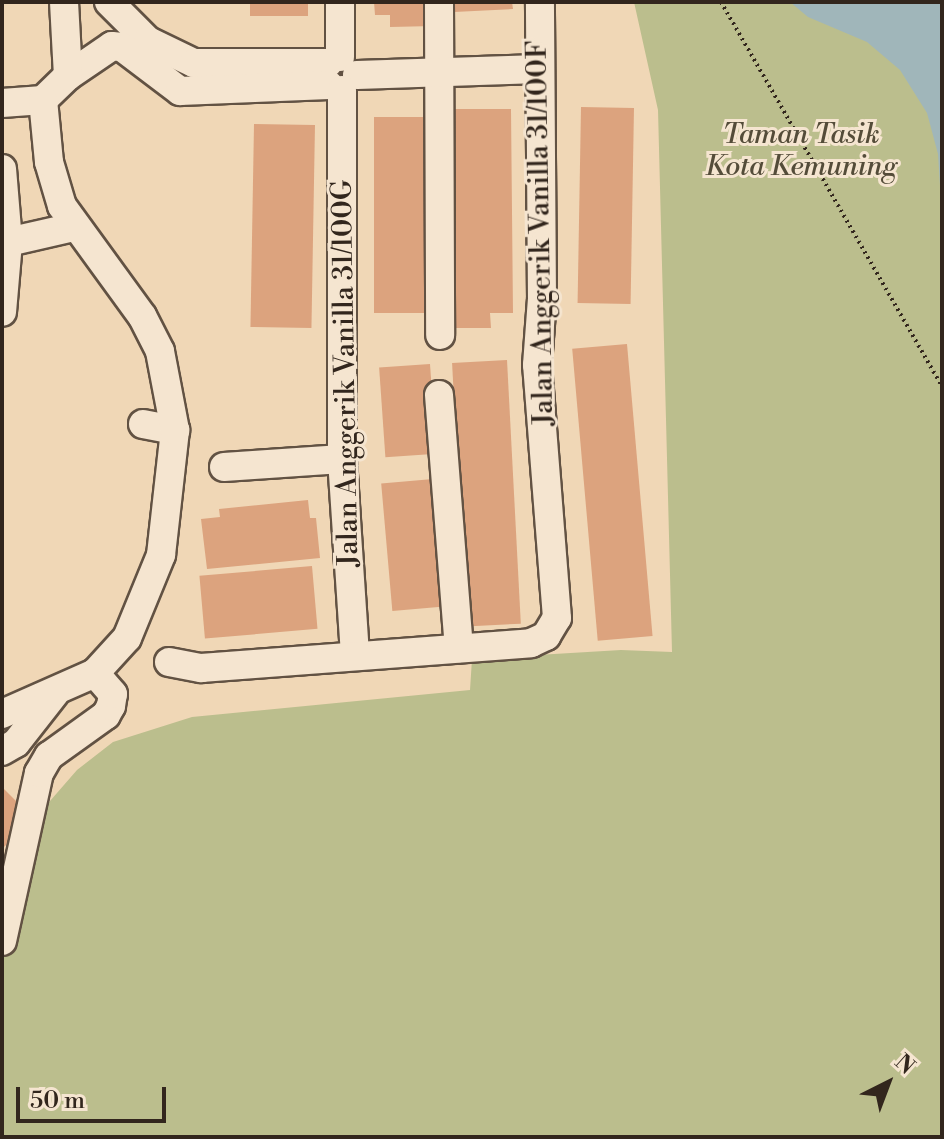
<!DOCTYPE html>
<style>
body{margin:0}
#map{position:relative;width:944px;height:1139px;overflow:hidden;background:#f0d7b6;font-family:"Libre Bodoni",serif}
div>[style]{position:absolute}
.green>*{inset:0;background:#bbbe8d}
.water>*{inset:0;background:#a0b6ba}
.building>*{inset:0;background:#dca37e;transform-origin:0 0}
.path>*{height:4px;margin-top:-2px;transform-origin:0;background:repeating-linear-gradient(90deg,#32261d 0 2px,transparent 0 6px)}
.roads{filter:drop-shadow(2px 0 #625243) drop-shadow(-2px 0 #625243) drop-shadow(0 2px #625243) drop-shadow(0 -2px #625243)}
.minor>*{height:28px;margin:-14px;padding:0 14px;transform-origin:14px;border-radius:14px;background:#f5e5d0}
span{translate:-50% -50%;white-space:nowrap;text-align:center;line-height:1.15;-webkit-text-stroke:6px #f5e5d0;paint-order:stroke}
.park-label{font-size:28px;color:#544c39;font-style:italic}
.street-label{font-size:28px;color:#32261d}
.frame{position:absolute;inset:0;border:4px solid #32261d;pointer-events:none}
.north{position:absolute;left:848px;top:1043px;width:80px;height:80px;-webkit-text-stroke:6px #f5e5d0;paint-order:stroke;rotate:42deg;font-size:22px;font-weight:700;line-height:32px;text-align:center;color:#32261d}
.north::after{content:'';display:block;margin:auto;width:28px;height:36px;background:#32261d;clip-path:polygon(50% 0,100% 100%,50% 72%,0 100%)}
.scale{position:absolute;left:16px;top:1087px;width:150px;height:36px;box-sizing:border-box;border:4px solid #32261d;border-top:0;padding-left:10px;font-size:24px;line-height:28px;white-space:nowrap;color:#32261d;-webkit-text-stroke:6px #f5e5d0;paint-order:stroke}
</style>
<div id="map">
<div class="green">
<i style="clip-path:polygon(634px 2px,942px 2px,942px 1137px,2px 1137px,2px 888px,30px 824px,77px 770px,113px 742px,192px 717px,470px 690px,472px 659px,621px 650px,672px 652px,658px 110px)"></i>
</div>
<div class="water">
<i style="clip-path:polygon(790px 2px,942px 2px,942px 217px,938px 154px,927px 113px,900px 70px,867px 42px,808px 17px)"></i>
</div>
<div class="building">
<i style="left:250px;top:2px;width:58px;height:14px"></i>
<i style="clip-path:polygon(374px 2px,434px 2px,434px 26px,390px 27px,390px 15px,375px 15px)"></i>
<i style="clip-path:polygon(454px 2px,512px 2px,513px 9px,454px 12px)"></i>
<i style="left:581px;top:107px;width:53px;height:196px;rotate:1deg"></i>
<i style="clip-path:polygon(444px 109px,511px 109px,513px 313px,490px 313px,491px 328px,446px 328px)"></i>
<i style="left:374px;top:117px;width:59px;height:196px"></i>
<i style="left:254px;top:124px;width:61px;height:203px;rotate:1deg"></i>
<i style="left:627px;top:344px;width:293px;height:55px;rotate:85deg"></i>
<i style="left:507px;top:360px;width:264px;height:55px;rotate:87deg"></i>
<i style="left:430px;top:364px;width:90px;height:51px;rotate:86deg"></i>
<i style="left:433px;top:479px;width:128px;height:52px;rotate:85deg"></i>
<i style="clip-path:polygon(308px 500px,310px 518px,316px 518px,320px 558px,207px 569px,201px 519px,220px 517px,219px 509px)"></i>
<i style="left:312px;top:566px;width:63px;height:113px;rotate:85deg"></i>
<i style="clip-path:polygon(2px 787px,20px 805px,14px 837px,2px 849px)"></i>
</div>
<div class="path">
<i style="left:721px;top:2px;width:444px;rotate:60.1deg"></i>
</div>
<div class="roads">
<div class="minor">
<i style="left:109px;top:2px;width:55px;rotate:45deg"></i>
<i style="left:148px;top:41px;width:51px;rotate:25.6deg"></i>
<i style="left:194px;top:63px;width:134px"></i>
<i style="left:340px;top:2px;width:55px;rotate:90deg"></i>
<i style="left:439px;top:2px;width:333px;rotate:89.8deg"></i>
<i style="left:357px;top:75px;width:182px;rotate:-1.9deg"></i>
<i style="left:68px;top:76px;width:53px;rotate:-34.3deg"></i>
<i style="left:112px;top:46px;width:10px;rotate:6deg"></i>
<i style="left:122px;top:47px;width:73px;rotate:37.2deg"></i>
<i style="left:180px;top:91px;width:149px;rotate:-2.3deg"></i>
<i style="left:342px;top:90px;width:369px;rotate:90deg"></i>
<i style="left:342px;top:459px;width:197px;rotate:86.2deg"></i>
<i style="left:2px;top:103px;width:41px;rotate:-4.2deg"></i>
<i style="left:43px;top:100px;width:35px;rotate:-44deg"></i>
<i style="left:68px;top:76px;width:74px;rotate:-93.1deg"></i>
<i style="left:2px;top:169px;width:73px;rotate:85.3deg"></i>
<i style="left:8px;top:242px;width:70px;rotate:94.9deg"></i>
<i style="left:8px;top:242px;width:68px;rotate:-12.8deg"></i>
<i style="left:439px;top:395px;width:254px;rotate:85.5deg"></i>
<i style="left:143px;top:424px;width:33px;rotate:11deg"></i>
<i style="left:224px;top:467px;width:118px;rotate:-3.9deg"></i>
<i style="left:169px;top:662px;width:33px;rotate:11deg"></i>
<i style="left:201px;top:668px;width:331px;rotate:-4.3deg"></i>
<i style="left:531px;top:643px;width:17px;rotate:-25deg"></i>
<i style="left:546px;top:636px;width:21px;rotate:-59deg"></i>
<i style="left:557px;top:618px;width:254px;rotate:-94.5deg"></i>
<i style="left:537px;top:365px;width:66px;rotate:-85.7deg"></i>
<i style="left:542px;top:299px;width:297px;rotate:-90.4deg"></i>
<i style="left:2px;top:714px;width:102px;rotate:-23.8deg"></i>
<i style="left:95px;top:673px;width:47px;rotate:-47.6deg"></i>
<i style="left:127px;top:638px;width:90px;rotate:-67.7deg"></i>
<i style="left:161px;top:555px;width:126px;rotate:-83.6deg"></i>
<i style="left:175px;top:430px;width:80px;rotate:-100.8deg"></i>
<i style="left:160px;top:351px;width:39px;rotate:-117deg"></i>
<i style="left:142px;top:316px;width:136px;rotate:-126deg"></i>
<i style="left:62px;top:206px;width:46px;rotate:-106.5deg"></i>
<i style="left:49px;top:162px;width:62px;rotate:-95.5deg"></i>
<i style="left:2px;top:751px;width:16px;rotate:-30deg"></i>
<i style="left:16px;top:743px;width:63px;rotate:-52deg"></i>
<i style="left:2px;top:941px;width:172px;rotate:-77.6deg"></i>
<i style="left:39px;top:773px;width:20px;rotate:-60deg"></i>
<i style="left:49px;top:756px;width:70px;rotate:-35.7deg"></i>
<i style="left:106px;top:715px;width:10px;rotate:-61deg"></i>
<i style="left:111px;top:706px;width:12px;rotate:-81deg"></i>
<i style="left:113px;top:694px;width:28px;rotate:-131deg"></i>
</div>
</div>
<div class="park-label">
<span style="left:801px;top:151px">Taman Tasik<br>Kota Kemuning</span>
</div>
<div class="street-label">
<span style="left:541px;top:233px;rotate:-91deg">Jalan Anggerik Vanilla 31/100F</span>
<span style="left:346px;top:373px;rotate:-91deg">Jalan Anggerik Vanilla 31/100G</span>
</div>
<div class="frame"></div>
<div class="north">N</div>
<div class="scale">50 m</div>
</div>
